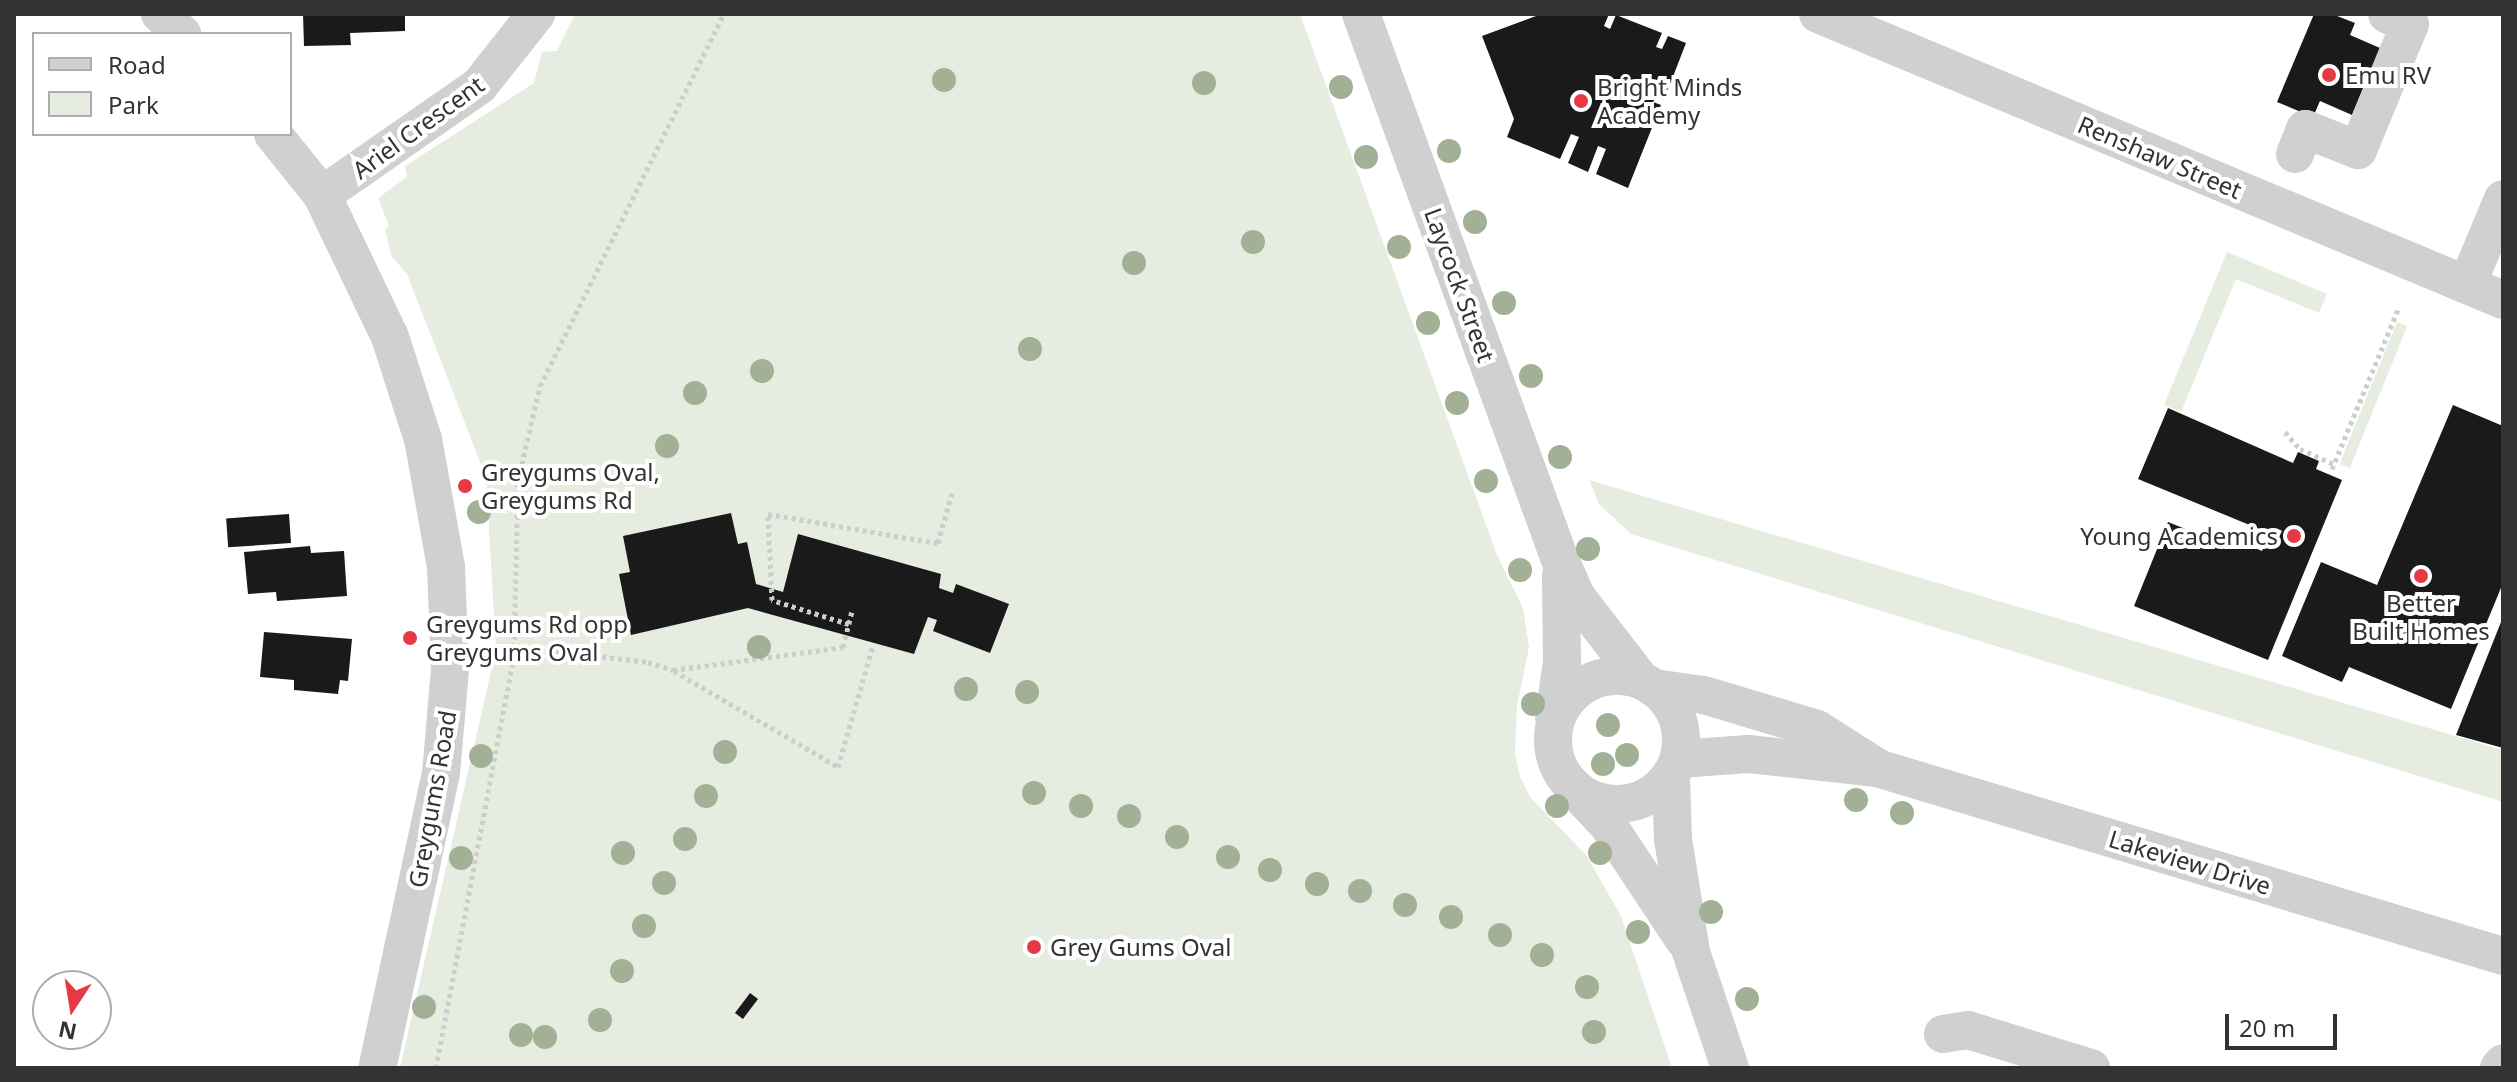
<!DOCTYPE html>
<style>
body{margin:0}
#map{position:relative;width:2517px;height:1082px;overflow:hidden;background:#fff;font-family:"Noto Sans",sans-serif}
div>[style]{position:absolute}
.green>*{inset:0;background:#e6ecdf;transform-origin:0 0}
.building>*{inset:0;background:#1a1a1a;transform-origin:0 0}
.path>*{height:5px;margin-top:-2.5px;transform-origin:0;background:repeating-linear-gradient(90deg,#cdcdcd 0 4px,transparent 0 8px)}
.minor>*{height:38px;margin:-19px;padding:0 19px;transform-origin:19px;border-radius:19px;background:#d0d0d0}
.minor>.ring{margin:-19px;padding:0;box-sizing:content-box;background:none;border:38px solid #d0d0d0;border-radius:50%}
.trees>*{width:24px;height:24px;margin:-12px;border-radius:50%;background:#a2b095}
.dots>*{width:22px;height:22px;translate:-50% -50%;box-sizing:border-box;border:4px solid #fff;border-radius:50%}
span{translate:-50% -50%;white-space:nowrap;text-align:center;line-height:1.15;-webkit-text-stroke:8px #fff;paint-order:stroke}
.poi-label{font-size:24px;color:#333}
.left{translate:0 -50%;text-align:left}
.right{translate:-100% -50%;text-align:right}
.street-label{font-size:24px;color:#333}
.frame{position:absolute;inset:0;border:16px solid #333;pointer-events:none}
.legend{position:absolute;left:32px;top:32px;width:260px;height:104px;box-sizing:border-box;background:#fff;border:2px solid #adadad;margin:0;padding:10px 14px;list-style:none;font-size:24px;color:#333}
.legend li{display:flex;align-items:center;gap:16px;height:40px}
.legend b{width:40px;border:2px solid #adadad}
.north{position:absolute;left:32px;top:970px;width:80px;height:80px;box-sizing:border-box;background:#fff;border:2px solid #adadad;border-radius:50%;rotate:192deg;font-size:22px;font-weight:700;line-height:32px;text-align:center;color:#333}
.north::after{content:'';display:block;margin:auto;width:28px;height:36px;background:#e63946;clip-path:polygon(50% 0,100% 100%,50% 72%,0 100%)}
.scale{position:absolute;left:2225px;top:1014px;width:112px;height:36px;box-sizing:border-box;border:4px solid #333;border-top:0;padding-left:10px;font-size:24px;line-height:28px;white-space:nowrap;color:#333;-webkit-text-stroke:6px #fff;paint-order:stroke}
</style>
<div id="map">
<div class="green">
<i style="clip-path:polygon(575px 14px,1300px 14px,1497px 555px,1523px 608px,1529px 647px,1517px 706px,1515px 754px,1520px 777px,1531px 798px,1586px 855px,1621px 916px,1672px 1068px,400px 1068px,496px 650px,486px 477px,407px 274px,392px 257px,385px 230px,389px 226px,378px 198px,407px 177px,405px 166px,534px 83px,542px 52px,557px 51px)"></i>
<i style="clip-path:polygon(2227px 252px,2327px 294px,2319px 313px,2236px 279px,2181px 412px,2164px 405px)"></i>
<i style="left:2397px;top:322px;width:11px;height:153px;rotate:22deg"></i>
<i style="clip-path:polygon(1589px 480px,2503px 750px,2503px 802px,1631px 534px,1599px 504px)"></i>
</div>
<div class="building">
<i style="clip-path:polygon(303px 14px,405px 14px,405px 31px,350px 33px,351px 45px,304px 46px)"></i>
<i style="clip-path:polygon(1609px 14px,1604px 26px,1610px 29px,1616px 15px,1662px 33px,1656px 47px,1662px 49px,1668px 36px,1686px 43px,1664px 100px,1656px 97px,1653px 102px,1661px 105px,1628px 188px,1596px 174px,1606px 149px,1598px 146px,1588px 172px,1568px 163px,1579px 137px,1571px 134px,1560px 159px,1507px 137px,1514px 119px,1482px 36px,1536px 16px)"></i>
<i style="clip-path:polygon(2314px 14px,2332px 14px,2355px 23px,2350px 35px,2380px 48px,2352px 115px,2320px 101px,2313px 117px,2277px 102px)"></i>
<i style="clip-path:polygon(2453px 405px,2503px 426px,2503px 583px,2451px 709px,2349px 667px,2342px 682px,2282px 656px,2321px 562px,2377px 585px)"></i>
<i style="clip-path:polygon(2168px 408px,2293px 463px,2298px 452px,2319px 461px,2316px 469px,2342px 480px,2268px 660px,2134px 606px,2168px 522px,2230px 547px,2234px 539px,2262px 551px,2269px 533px,2138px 479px)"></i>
<i style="clip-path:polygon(731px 513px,738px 544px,747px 542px,756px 584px,783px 592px,798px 534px,941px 574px,939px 588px,953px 593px,956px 584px,1009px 604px,990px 653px,933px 631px,937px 620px,928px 617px,914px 654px,748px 608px,631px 635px,619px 574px,630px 572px,623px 536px)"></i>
<i style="left:289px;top:514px;width:29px;height:63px;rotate:86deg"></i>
<i style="clip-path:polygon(310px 546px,311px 553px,344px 551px,347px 596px,277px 601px,276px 592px,248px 594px,244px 552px)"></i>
<i style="clip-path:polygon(2503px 617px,2503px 748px,2456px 735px)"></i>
<i style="clip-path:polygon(264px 632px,352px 639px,348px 681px,340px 680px,338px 694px,294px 690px,294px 680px,260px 677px)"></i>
<i style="left:750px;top:993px;width:10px;height:25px;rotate:37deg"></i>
</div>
<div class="path">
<i style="left:2285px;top:432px;width:23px;rotate:49deg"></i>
<i style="left:2300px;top:449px;width:37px;rotate:24deg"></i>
<i style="left:2332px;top:469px;width:175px;rotate:-67.5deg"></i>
<i style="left:849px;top:624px;width:81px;rotate:-162.7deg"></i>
<i style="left:772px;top:600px;width:86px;rotate:-92.7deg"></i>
<i style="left:768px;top:514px;width:172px;rotate:9.7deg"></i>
<i style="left:938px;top:543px;width:52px;rotate:-74.4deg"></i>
<i style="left:515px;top:646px;width:134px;rotate:6.9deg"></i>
<i style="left:648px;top:662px;width:26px;rotate:18deg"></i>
<i style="left:673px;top:670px;width:172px;rotate:-7.7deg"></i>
<i style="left:843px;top:647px;width:37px;rotate:-76deg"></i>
<i style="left:674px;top:671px;width:190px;rotate:30.3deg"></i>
<i style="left:838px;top:767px;width:127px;rotate:-74deg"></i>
<i style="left:436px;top:1068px;width:420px;rotate:-79.3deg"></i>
<i style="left:514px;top:655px;width:175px;rotate:-88.7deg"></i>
<i style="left:518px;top:480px;width:97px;rotate:-76.8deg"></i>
<i style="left:540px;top:386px;width:415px;rotate:-63.7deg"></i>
</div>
<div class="minor">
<i style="left:160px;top:14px;width:30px;rotate:42deg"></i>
<i style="left:1361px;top:14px;width:578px;rotate:69.97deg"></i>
<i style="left:1559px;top:557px;width:43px;rotate:66.4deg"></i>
<i style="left:1576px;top:596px;width:106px;rotate:52.3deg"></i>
<i style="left:1818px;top:14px;width:742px;rotate:22.66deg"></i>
<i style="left:273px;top:134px;width:78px;rotate:51.2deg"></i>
<i style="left:322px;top:195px;width:157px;rotate:64.4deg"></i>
<i style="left:390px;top:337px;width:107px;rotate:72.1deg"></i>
<i style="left:423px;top:439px;width:130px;rotate:79.8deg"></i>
<i style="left:446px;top:567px;width:102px;rotate:87.8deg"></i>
<i style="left:450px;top:669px;width:104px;rotate:94.9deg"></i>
<i style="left:441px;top:773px;width:302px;rotate:102.2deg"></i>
<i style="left:2295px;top:154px;width:27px;rotate:-68deg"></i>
<i style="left:2305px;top:129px;width:57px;rotate:21.6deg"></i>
<i style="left:2358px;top:150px;width:136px;rotate:-67.6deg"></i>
<i style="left:2410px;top:24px;width:25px;rotate:-157deg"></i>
<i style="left:322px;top:195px;width:191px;rotate:-34.8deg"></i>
<i style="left:479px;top:86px;width:92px;rotate:-51.6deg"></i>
<i style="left:2467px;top:285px;width:93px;rotate:-67.3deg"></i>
<i class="ring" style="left:1553px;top:676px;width:90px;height:90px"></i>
<i style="left:1654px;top:688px;width:50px;rotate:8deg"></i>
<i style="left:1704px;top:695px;width:118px;rotate:16.7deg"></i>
<i style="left:1817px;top:729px;width:69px;rotate:32.5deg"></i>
<i style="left:1554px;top:717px;width:56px;rotate:-81.7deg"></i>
<i style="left:1562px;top:662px;width:87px;rotate:-90.7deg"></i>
<i style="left:1679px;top:759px;width:69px;rotate:-4.1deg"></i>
<i style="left:1748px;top:754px;width:130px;rotate:6.2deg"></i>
<i style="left:1877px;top:768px;width:654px;rotate:16.72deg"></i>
<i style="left:1671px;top:775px;width:64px;rotate:88.2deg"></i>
<i style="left:1673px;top:839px;width:114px;rotate:80.9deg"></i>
<i style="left:1691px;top:952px;width:122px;rotate:71.4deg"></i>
<i style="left:1578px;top:793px;width:44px;rotate:46.8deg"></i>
<i style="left:1608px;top:825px;width:138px;rotate:56.5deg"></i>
<i style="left:1943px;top:1034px;width:25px;rotate:-9deg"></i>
<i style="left:1968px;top:1030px;width:129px;rotate:17.2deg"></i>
<i style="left:2499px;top:1068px;width:6px;rotate:-51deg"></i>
</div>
<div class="trees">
<i style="left:944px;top:80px"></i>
<i style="left:1204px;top:83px"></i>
<i style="left:1341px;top:87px"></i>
<i style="left:1449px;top:151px"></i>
<i style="left:1366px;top:157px"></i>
<i style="left:1475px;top:222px"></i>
<i style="left:1253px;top:242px"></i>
<i style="left:1399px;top:247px"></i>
<i style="left:1134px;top:263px"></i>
<i style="left:1504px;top:303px"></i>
<i style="left:1428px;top:323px"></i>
<i style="left:1030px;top:349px"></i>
<i style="left:762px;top:371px"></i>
<i style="left:1531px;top:376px"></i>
<i style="left:695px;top:393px"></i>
<i style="left:1457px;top:403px"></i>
<i style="left:667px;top:446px"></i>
<i style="left:1560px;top:457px"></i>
<i style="left:1486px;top:481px"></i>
<i style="left:479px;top:512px"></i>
<i style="left:1588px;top:549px"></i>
<i style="left:1520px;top:570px"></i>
<i style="left:759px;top:647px"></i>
<i style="left:966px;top:689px"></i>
<i style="left:1027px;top:692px"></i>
<i style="left:1533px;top:704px"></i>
<i style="left:1608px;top:725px"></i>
<i style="left:725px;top:752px"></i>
<i style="left:1627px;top:755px"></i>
<i style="left:481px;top:756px"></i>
<i style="left:1603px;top:764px"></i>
<i style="left:1034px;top:793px"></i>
<i style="left:706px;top:796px"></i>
<i style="left:1856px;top:800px"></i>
<i style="left:1081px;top:806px"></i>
<i style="left:1557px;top:806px"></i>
<i style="left:1902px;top:813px"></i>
<i style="left:1129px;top:816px"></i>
<i style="left:1177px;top:837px"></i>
<i style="left:685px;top:839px"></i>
<i style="left:623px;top:853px"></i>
<i style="left:1600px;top:853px"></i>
<i style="left:1228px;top:857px"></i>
<i style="left:461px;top:858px"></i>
<i style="left:1270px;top:870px"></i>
<i style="left:664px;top:883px"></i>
<i style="left:1317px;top:884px"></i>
<i style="left:1360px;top:891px"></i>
<i style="left:1405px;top:905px"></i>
<i style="left:1711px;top:912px"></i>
<i style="left:1451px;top:917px"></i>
<i style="left:644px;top:926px"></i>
<i style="left:1638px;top:932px"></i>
<i style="left:1500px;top:935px"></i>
<i style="left:1542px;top:955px"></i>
<i style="left:622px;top:971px"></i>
<i style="left:1587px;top:987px"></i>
<i style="left:1747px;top:999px"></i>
<i style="left:424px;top:1007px"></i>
<i style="left:600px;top:1020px"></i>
<i style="left:1594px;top:1032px"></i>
<i style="left:521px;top:1035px"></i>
<i style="left:545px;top:1037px"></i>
</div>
<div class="dots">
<i style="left:2329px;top:75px;background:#e63946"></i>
<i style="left:1581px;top:101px;background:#e63946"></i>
<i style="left:465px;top:486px;background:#e63946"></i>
<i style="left:2294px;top:536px;background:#e63946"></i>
<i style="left:2421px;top:576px;background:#e63946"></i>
<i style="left:410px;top:638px;background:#e63946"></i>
<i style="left:1034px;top:947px;background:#e63946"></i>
</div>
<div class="poi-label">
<span class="left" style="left:2345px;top:75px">Emu RV</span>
<span class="left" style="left:1597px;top:101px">Bright Minds<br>Academy</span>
<span class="left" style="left:481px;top:486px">Greygums Oval,<br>Greygums Rd</span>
<span class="right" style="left:2278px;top:536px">Young Academics</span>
<span style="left:2421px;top:617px">Better<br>Built Homes</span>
<span class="left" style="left:426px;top:638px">Greygums Rd opp<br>Greygums Oval</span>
<span class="left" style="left:1050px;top:947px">Grey Gums Oval</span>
</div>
<div class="street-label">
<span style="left:418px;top:127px;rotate:-36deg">Ariel Crescent</span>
<span style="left:2160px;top:157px;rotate:23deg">Renshaw Street</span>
<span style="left:1460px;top:285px;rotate:70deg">Laycock Street</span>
<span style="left:432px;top:799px;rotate:-80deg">Greygums Road</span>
<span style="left:2190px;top:862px;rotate:17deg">Lakeview Drive</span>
</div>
<div class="frame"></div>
<ul class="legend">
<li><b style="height:10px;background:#d0d0d0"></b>Road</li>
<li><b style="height:22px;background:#e6ecdf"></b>Park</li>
</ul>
<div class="north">N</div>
<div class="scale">20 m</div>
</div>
